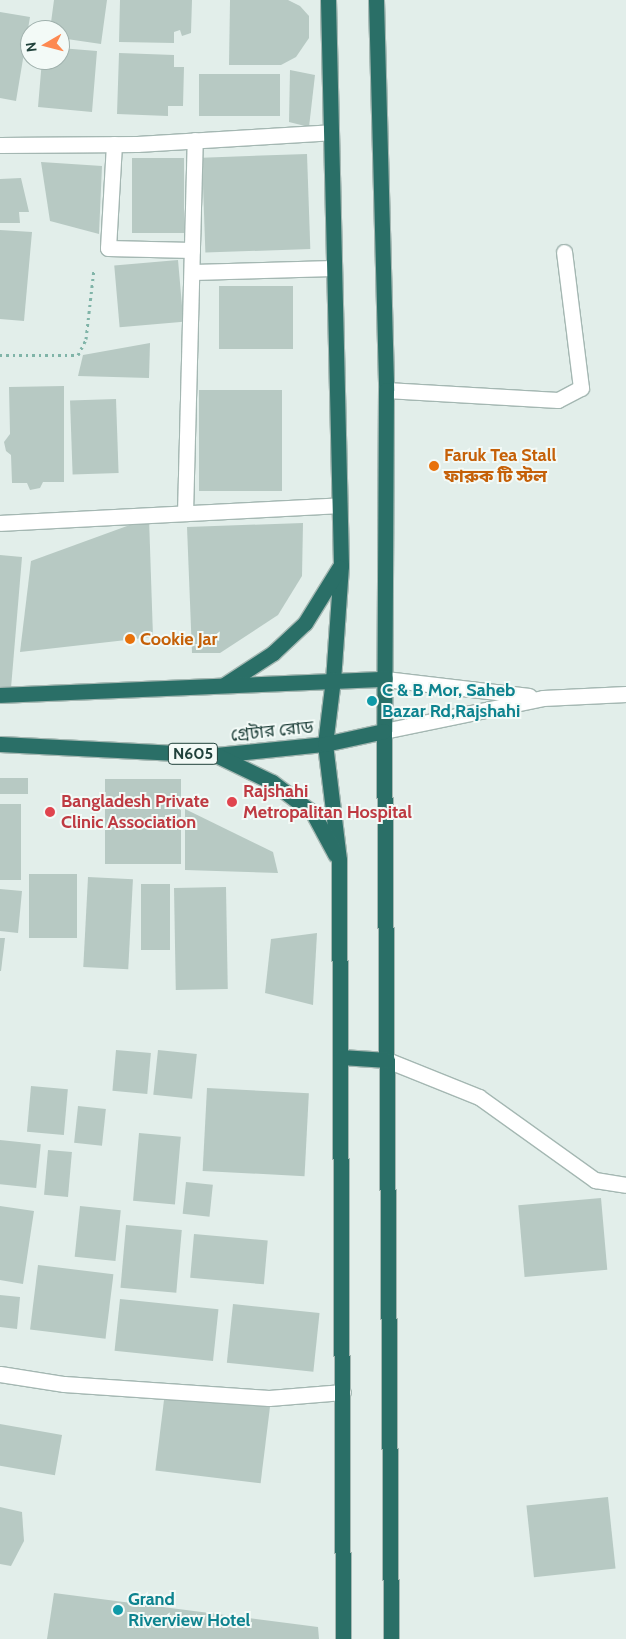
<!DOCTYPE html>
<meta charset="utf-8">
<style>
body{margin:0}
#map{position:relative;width:626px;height:1639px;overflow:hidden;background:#e2eeea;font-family:Cabin,"Noto Sans Bengali",sans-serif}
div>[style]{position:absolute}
.building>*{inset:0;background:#b7c9c3;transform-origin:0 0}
.path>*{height:3px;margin-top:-1.5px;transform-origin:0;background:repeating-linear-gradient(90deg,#80b4a8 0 2.5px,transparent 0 6.5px)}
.roads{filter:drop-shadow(1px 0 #a4b7b2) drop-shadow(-1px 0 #a4b7b2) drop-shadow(0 1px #a4b7b2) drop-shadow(0 -1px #a4b7b2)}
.minor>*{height:15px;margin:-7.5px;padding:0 7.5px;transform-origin:7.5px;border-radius:7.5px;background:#fff}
.highway>*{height:15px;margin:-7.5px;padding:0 7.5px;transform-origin:7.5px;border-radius:7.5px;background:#2a6f67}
.dots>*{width:14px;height:14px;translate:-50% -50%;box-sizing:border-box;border:2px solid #f3faf7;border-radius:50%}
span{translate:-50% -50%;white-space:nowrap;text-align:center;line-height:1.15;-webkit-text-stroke:4px #f3faf7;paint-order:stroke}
.shield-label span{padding:1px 4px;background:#f3faf7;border:1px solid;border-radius:4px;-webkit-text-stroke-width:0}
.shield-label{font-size:16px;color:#20413b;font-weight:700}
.food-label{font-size:18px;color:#c56008;font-weight:700}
.left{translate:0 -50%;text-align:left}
.culture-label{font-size:18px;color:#0d838f;font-weight:700}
.street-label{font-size:18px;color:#20413b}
.health-label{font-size:18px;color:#be3a42;font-weight:700}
.north{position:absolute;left:20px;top:20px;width:50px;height:50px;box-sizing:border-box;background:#f3faf7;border:1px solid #9fb0ac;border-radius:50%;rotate:262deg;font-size:14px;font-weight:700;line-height:20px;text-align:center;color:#20413b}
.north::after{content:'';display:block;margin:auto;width:18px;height:22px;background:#fd8951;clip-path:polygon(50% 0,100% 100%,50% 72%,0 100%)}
</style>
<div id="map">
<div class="building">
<i style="clip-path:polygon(54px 0,107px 0,101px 44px,60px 38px,60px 30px,50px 30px)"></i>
<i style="clip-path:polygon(120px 0,192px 0,191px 33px,182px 36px,180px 30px,174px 32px,174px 43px,119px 42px)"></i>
<i style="clip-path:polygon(230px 0,288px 0,300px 6px,309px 16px,309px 38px,296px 57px,281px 65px,229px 65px)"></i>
<i style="clip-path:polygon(0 12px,30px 17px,16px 101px,0 98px)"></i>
<i style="clip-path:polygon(60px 48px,97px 51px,92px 112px,38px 107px,42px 60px,60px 60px)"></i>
<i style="clip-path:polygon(119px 53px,174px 55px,174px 67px,184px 67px,183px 106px,168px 106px,168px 116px,117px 114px)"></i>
<i style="clip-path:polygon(290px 70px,315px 75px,309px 127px,289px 122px)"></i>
<i style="left:199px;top:74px;width:81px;height:42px"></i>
<i style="left:307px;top:154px;width:95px;height:105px;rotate:88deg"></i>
<i style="left:184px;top:158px;width:75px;height:52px;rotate:90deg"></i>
<i style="clip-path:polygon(41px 162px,102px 166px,99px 234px,50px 221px)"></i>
<i style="clip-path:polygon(21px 178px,29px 212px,19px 212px,20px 223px,0 223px,0 179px)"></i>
<i style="clip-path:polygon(0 230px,32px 232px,24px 321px,0 319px)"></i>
<i style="left:178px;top:260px;width:62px;height:64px;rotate:85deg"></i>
<i style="left:219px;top:286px;width:74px;height:63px"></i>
<i style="clip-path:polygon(150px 343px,149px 378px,78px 376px,83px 355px)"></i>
<i style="clip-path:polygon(64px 386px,64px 482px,43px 482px,40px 488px,30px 490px,27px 483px,12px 483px,11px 455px,6px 451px,4px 442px,10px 434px,9px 387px)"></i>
<i style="left:199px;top:390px;width:83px;height:101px"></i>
<i style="left:116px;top:399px;width:74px;height:46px;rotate:88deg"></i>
<i style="clip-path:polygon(149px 518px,153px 637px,20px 652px,31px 561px)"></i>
<i style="clip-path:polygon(303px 523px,302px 576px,278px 615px,220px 653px,192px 653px,187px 527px)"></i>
<i style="clip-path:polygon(0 555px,22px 557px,11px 688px,0 687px)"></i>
<i style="left:0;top:778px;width:28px;height:16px"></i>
<i style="left:181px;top:779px;width:85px;height:76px;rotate:90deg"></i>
<i style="left:0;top:804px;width:21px;height:76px"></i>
<i style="clip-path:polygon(185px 809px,273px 852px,278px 873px,185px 870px)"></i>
<i style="left:29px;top:874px;width:48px;height:64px"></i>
<i style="left:88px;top:877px;width:45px;height:90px;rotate:3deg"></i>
<i style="left:141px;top:884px;width:29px;height:66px"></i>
<i style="left:226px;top:887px;width:102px;height:52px;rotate:89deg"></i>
<i style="clip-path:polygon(0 889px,22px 891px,18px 933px,0 931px)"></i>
<i style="clip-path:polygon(317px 933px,313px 1005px,265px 993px,271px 939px)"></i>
<i style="clip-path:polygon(0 938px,5px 938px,1px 971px,0 971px)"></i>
<i style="left:116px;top:1050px;width:35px;height:41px;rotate:5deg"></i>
<i style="left:158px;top:1050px;width:39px;height:45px;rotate:6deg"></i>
<i style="left:31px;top:1086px;width:37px;height:46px;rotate:5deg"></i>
<i style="left:207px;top:1088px;width:102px;height:83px;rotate:3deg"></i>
<i style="left:78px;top:1106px;width:28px;height:37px;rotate:6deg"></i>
<i style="left:139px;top:1133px;width:42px;height:68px;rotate:5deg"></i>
<i style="left:0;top:1140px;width:41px;height:44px;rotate:6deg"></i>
<i style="left:48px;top:1150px;width:24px;height:45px;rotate:5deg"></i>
<i style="left:186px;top:1182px;width:27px;height:32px;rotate:6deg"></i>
<i style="left:601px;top:1198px;width:72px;height:83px;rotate:85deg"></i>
<i style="clip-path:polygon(0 1206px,34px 1211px,23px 1284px,0 1280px)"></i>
<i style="left:80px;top:1206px;width:41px;height:51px;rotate:6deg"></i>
<i style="left:126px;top:1225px;width:56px;height:63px;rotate:5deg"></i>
<i style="left:194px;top:1234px;width:74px;height:44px;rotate:5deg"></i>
<i style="left:38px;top:1265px;width:76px;height:65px;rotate:7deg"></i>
<i style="clip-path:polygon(0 1295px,20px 1297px,17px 1329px,0 1327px)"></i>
<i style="left:120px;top:1299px;width:99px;height:52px;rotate:6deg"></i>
<i style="left:233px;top:1304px;width:87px;height:59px;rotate:6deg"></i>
<i style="left:165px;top:1392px;width:106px;height:79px;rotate:7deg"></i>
<i style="left:0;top:1424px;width:63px;height:41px;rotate:10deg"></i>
<i style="left:608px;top:1497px;width:72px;height:82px;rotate:84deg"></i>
<i style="clip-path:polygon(0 1507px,22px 1512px,24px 1541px,11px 1566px,0 1564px)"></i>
<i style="clip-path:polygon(54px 1593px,318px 1627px,319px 1639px,47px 1639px)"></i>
</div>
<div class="path">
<i style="left:0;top:355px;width:78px"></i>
<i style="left:78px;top:355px;width:18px;rotate:-63deg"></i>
<i style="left:86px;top:339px;width:70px;rotate:-83.5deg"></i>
</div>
<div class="roads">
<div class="minor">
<i style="left:114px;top:144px;width:104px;rotate:93.3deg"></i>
<i style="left:108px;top:248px;width:84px;rotate:1.4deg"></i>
<i style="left:0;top:145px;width:137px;rotate:-0.4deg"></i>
<i style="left:137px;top:144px;width:194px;rotate:-3.5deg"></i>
<i style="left:192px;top:272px;width:142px;rotate:-1.6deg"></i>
<i style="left:386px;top:390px;width:172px;rotate:3.3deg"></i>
<i style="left:558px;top:400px;width:26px;rotate:-28deg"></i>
<i style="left:581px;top:388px;width:137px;rotate:-97.1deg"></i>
<i style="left:185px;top:513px;width:373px;rotate:-88.5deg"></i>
<i style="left:0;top:523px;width:339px;rotate:-3deg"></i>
<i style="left:385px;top:679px;width:145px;rotate:6.7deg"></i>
<i style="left:384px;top:731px;width:162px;rotate:-11.7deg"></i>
<i style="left:543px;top:698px;width:83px;rotate:-2.8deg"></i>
<i style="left:387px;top:1060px;width:99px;rotate:21.9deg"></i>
<i style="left:479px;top:1097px;width:143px;rotate:35.6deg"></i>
<i style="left:595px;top:1180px;width:31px;rotate:9deg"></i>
<i style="left:0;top:1374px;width:65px;rotate:8.9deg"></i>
<i style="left:64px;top:1384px;width:205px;rotate:3.9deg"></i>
<i style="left:269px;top:1398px;width:74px;rotate:-4.6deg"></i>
</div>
<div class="highway">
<i style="left:328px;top:0;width:566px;rotate:88.68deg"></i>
<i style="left:341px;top:566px;width:113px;rotate:94deg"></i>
<i style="left:333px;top:679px;width:65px;rotate:97deg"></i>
<i style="left:325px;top:744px;width:117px;rotate:83.1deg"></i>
<i style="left:339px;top:860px;width:779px;rotate:89.71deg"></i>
<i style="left:376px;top:0;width:390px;rotate:88.5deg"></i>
<i style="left:386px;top:390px;width:341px;rotate:90.3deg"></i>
<i style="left:384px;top:731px;width:908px;rotate:89.56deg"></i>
<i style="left:224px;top:685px;width:59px;rotate:-33.1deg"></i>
<i style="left:273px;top:653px;width:44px;rotate:-43.2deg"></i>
<i style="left:305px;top:623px;width:65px;rotate:-58.3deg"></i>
<i style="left:0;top:695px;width:385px;rotate:-2.4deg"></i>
<i style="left:0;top:744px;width:216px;rotate:2.9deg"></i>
<i style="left:216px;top:755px;width:110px;rotate:-5.8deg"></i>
<i style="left:325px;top:744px;width:60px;rotate:-12.4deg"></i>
<i style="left:216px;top:755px;width:62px;rotate:25.7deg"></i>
<i style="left:272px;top:782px;width:51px;rotate:37.1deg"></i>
<i style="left:313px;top:813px;width:47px;rotate:61.8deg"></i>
<i style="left:341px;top:1057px;width:46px;rotate:3.7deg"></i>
</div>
</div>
<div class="dots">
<i style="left:434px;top:466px;background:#e8710a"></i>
<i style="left:130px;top:639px;background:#e8710a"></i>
<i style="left:372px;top:701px;background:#0f9aa8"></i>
<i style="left:232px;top:802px;background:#e0444e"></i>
<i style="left:50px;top:812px;background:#e0444e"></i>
<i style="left:118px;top:1610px;background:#0f9aa8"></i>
</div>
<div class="shield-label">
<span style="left:193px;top:754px">N605</span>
</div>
<div class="food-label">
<span class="left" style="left:444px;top:466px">Faruk Tea Stall<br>ফারুক টি স্টল</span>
<span class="left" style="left:140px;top:639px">Cookie Jar</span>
</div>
<div class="culture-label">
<span class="left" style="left:382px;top:701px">C &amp; B Mor, Saheb<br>Bazar Rd,Rajshahi</span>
<span class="left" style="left:128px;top:1610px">Grand<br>Riverview Hotel</span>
</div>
<div class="street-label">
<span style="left:272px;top:731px;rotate:-6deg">গ্রেটার রোড</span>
</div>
<div class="health-label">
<span class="left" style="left:243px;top:802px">Rajshahi<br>Metropalitan Hospital</span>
<span class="left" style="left:61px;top:812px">Bangladesh Private<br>Clinic Association</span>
</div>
<div class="north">N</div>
</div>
